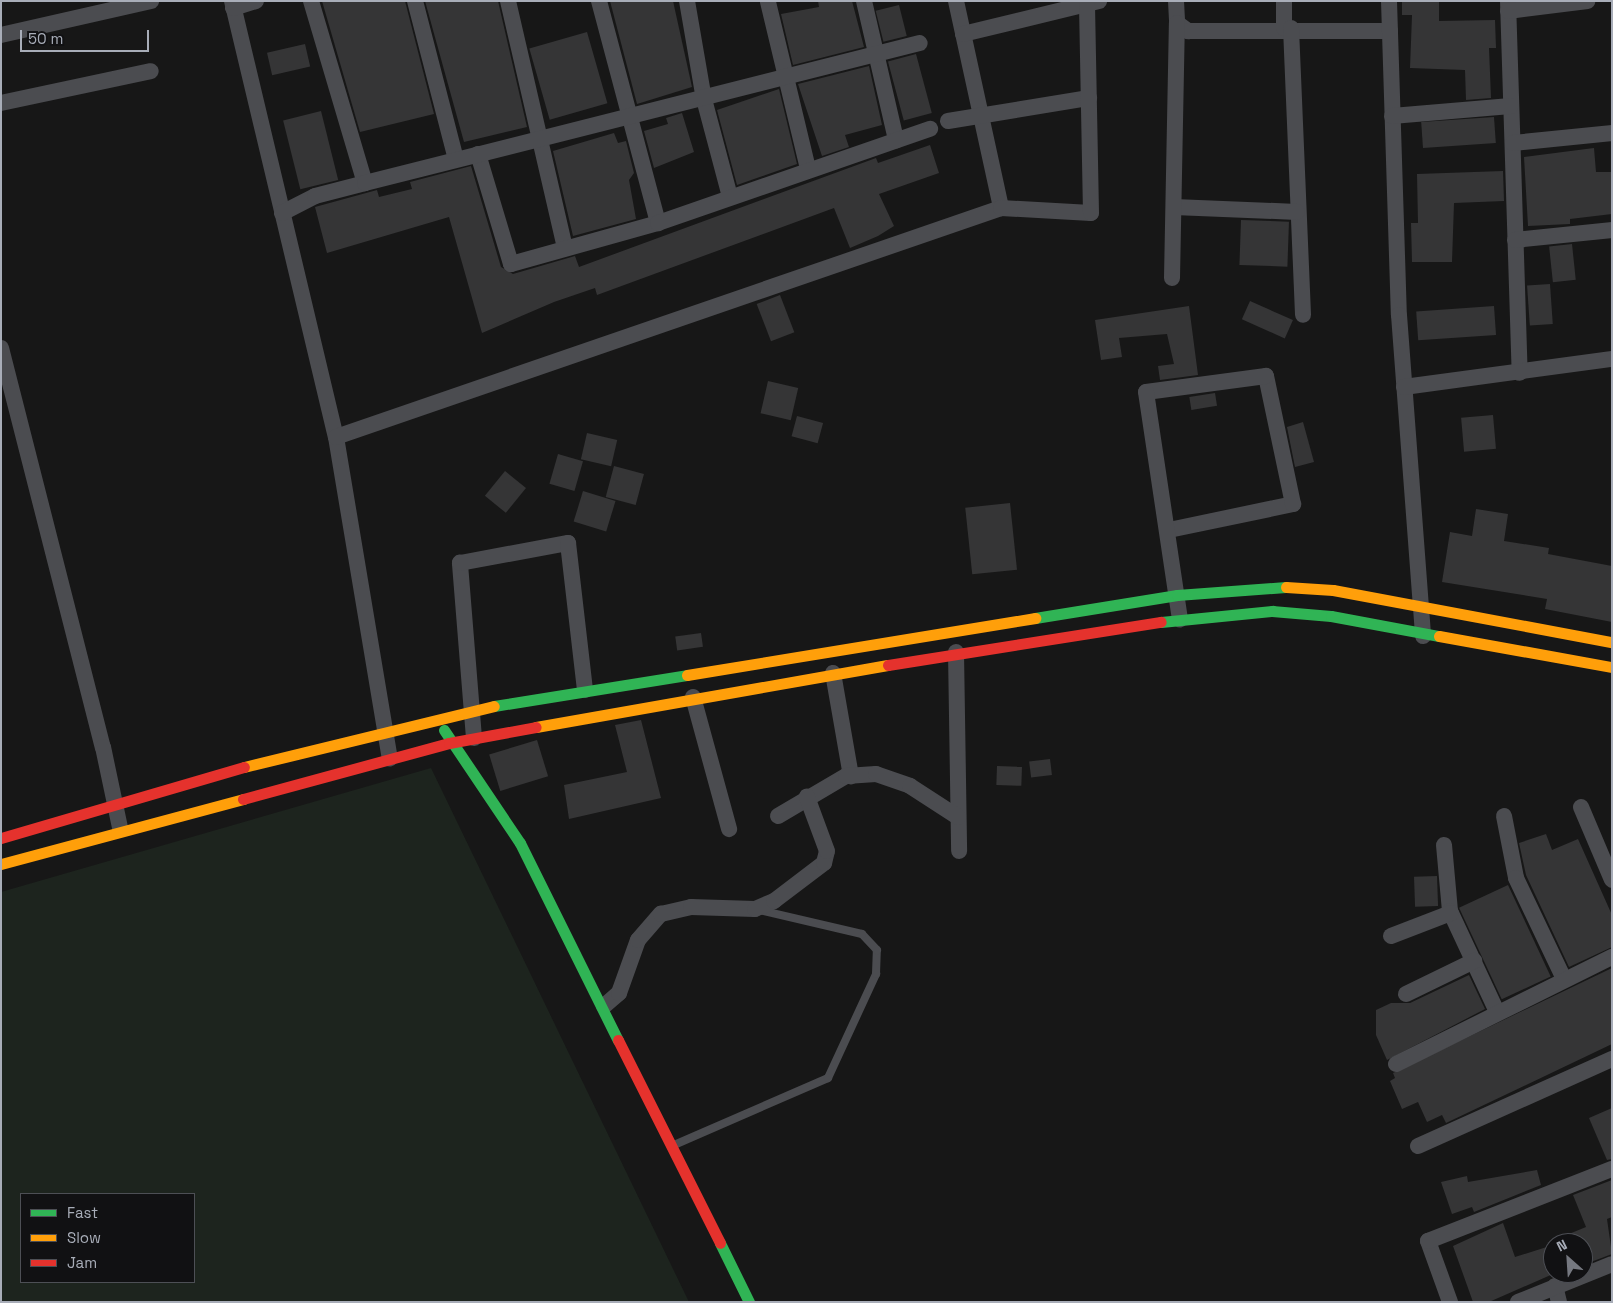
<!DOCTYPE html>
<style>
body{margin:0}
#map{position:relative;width:1613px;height:1303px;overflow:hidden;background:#171717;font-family:"Space Grotesk",sans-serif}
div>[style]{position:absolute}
.green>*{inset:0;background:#1d241e}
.building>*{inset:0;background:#353536;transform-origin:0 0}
.lane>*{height:8px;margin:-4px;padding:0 4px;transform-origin:4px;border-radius:4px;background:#4b4c50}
.street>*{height:16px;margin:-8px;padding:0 8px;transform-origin:8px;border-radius:8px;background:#4b4c50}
.fast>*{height:11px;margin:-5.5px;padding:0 5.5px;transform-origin:5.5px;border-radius:5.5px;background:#30b455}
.slow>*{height:11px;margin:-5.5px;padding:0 5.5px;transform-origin:5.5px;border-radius:5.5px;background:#ff9f0a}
.jam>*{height:11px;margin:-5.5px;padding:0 5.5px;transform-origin:5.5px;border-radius:5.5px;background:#e5322d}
span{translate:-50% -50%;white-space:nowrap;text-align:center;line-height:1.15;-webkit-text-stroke:5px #111113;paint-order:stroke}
.frame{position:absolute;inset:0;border:2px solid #a8adb8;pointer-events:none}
.legend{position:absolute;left:20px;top:1193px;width:175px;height:90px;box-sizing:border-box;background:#111113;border:1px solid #4d4f55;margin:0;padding:6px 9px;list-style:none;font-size:15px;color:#a8adb8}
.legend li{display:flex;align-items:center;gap:10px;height:25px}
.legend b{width:25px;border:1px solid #4d4f55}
.north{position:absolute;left:1543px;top:1233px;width:50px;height:50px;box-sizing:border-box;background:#111113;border:1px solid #4d4f55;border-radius:50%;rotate:334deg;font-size:14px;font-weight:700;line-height:20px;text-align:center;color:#a8adb8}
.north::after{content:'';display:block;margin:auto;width:18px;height:22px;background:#757880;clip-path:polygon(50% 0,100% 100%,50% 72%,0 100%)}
.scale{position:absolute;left:20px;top:30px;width:129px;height:22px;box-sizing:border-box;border:2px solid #a8adb8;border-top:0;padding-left:6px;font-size:15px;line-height:18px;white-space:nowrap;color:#a8adb8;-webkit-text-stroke:4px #111113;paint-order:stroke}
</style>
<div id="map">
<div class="green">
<i style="clip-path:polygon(evenodd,431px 768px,689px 1302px,1px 1302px,1px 892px,431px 768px,21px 1194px,194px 1194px,194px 1282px,21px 1282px,21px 1194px)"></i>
</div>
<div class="building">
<i style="clip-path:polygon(322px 1px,405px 1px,434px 114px,360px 132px)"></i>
<i style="clip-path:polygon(425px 1px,498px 1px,527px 127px,464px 142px)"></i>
<i style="clip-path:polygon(610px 1px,673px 1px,692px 87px,637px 104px)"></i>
<i style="clip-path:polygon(818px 1px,852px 1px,864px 47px,793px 65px,781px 14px,819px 7px)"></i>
<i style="clip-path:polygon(1402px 1px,1439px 1px,1439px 21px,1495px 20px,1496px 48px,1489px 48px,1491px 98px,1466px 100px,1465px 70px,1410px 68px,1412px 15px,1402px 15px)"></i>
<i style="left:899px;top:5px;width:32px;height:24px;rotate:76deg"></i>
<i style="left:587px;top:32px;width:74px;height:60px;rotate:74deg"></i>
<i style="left:305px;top:44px;width:23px;height:39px;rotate:77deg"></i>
<i style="left:916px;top:54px;width:61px;height:29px;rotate:75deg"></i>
<i style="clip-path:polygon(869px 66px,882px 125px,845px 135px,849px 147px,822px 156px,798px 84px)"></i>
<i style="clip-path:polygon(779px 89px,797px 164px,737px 185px,717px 110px)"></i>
<i style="left:321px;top:111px;width:71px;height:39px;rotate:76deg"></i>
<i style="clip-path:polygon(682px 113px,694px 152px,654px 168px,644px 131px,668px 124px,666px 118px)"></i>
<i style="left:1494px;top:117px;width:26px;height:73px;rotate:86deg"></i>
<i style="clip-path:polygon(614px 133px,618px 143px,626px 141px,634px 173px,629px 180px,636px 219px,573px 236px,553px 151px)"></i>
<i style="clip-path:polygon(930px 145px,939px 173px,879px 194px,894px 226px,878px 236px,850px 248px,834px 208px,597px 295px,595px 288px,554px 302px,482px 333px,449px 217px,327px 253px,315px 207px,377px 190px,379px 197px,412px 189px,410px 182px,471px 166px,501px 267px,513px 274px,575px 256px,579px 267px,876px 158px,878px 163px)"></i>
<i style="clip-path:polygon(1594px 148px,1596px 172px,1612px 172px,1612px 214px,1570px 219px,1570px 224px,1528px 226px,1524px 157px)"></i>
<i style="clip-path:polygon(1503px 171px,1504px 201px,1454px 203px,1452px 262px,1412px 262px,1411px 223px,1418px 223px,1417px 174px)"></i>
<i style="left:1241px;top:220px;width:48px;height:45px;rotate:2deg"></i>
<i style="left:1572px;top:244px;width:36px;height:23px;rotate:84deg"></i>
<i style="left:1550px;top:284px;width:40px;height:23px;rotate:86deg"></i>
<i style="left:780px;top:295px;width:40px;height:25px;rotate:69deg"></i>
<i style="left:1250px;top:301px;width:47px;height:20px;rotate:24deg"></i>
<i style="clip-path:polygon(1189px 306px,1198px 375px,1160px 380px,1158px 366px,1174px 364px,1167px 334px,1119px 338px,1122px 357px,1101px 360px,1095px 320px)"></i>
<i style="left:1494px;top:306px;width:29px;height:78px;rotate:86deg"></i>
<i style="left:768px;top:381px;width:31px;height:33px;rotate:13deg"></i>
<i style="left:1215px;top:393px;width:13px;height:26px;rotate:81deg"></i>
<i style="left:1493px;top:415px;width:34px;height:32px;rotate:85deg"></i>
<i style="left:797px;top:416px;width:27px;height:21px;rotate:15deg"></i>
<i style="clip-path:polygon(1303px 422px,1314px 462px,1295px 467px,1287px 427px)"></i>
<i style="left:587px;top:433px;width:31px;height:27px;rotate:13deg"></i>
<i style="left:558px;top:454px;width:26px;height:31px;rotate:16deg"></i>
<i style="left:614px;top:466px;width:31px;height:32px;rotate:15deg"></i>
<i style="left:505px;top:471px;width:27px;height:32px;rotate:39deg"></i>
<i style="left:583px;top:491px;width:34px;height:32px;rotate:17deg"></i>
<i style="left:1010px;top:503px;width:67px;height:45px;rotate:84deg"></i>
<i style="clip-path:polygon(1476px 509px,1508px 514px,1504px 541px,1549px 548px,1548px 554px,1612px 566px,1612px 622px,1545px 609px,1547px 599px,1442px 582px,1450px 532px,1472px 536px)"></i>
<i style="left:701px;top:633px;width:14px;height:26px;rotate:82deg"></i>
<i style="clip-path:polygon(641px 720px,661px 798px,569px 819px,564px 785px,627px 772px,615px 725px)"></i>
<i style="left:537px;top:740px;width:38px;height:50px;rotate:73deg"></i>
<i style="left:1050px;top:759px;width:16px;height:21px;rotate:83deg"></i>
<i style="left:997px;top:766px;width:25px;height:19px;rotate:2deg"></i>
<i style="clip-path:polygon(1546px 834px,1552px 850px,1578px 839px,1612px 915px,1612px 947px,1569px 967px,1526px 875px,1519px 843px)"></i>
<i style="left:1437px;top:876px;width:30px;height:23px;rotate:88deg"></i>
<i style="left:1508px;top:885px;width:101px;height:54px;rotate:65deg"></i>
<i style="clip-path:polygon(1612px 968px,1612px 1044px,1446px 1123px,1442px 1115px,1427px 1122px,1418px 1102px,1402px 1109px,1390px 1081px,1395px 1078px,1393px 1073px)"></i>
<i style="clip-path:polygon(1469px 975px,1485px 1009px,1387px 1060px,1376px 1035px,1376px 1010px,1391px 1003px,1410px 1003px)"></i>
<i style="clip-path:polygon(1612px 1108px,1612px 1159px,1607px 1160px,1589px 1118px)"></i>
<i style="clip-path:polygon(1537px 1170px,1541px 1185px,1474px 1212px,1472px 1207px,1452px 1214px,1441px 1182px,1467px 1176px,1468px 1182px)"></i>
<i style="clip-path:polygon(1612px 1180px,1612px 1217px,1607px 1219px,1612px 1254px,1583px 1265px,1583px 1243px,1547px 1243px,1586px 1227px,1573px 1195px)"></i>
<i style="clip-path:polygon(1503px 1223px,1515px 1257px,1553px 1245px,1553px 1274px,1489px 1302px,1473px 1302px,1453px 1246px)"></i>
</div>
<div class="lane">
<i style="left:674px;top:1145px;width:168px;rotate:-23.5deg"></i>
<i style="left:828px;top:1078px;width:115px;rotate:-65.2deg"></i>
<i style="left:876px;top:974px;width:24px;rotate:-88deg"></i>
<i style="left:877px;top:950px;width:22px;rotate:-133deg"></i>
<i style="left:862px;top:934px;width:106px;rotate:-166.9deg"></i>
</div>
<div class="street">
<i style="left:232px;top:1px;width:448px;rotate:76.6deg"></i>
<i style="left:336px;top:437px;width:326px;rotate:80.5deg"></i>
<i style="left:311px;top:1px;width:190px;rotate:73.5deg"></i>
<i style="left:415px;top:1px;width:163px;rotate:75.5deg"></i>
<i style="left:508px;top:1px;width:253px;rotate:77deg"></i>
<i style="left:599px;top:1px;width:230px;rotate:75.1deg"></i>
<i style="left:687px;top:1px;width:99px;rotate:80.2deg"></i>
<i style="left:704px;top:99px;width:101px;rotate:75.1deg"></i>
<i style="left:864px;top:1px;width:143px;rotate:77deg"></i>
<i style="left:956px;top:1px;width:212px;rotate:77.7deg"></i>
<i style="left:1176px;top:1px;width:22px;rotate:87deg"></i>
<i style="left:1177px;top:23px;width:14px;rotate:36deg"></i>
<i style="left:1188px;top:31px;width:202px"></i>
<i style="left:1389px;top:1px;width:314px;rotate:88.2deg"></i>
<i style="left:1399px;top:315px;width:322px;rotate:85.7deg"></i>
<i style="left:1508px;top:1px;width:372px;rotate:88.2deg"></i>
<i style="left:768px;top:2px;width:171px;rotate:76.5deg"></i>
<i style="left:233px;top:8px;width:24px;rotate:-17deg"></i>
<i style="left:1508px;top:11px;width:80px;rotate:-7.2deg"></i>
<i style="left:1284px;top:28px;width:27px;rotate:-90deg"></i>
<i style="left:1291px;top:28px;width:287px;rotate:87.6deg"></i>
<i style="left:963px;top:34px;width:140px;rotate:-13.6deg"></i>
<i style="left:1px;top:35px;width:154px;rotate:-12.8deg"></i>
<i style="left:1px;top:103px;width:153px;rotate:-12deg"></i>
<i style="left:1392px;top:116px;width:119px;rotate:-4.8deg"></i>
<i style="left:948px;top:121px;width:143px;rotate:-9.3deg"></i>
<i style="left:1513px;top:143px;width:100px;rotate:-5.8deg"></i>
<i style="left:478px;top:154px;width:115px;rotate:73.3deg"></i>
<i style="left:511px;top:264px;width:153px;rotate:-15.6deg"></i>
<i style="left:658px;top:223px;width:288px;rotate:-19.1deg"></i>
<i style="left:1174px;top:207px;width:123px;rotate:2.3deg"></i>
<i style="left:282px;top:213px;width:37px;rotate:-27deg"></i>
<i style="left:315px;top:196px;width:52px;rotate:-14.6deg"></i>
<i style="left:365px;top:183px;width:572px;rotate:-14.16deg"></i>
<i style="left:1515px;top:240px;width:98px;rotate:-5.9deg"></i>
<i style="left:1172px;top:278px;width:255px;rotate:-88.9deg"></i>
<i style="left:1px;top:348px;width:412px;rotate:75.7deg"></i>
<i style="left:103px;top:747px;width:83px;rotate:78.1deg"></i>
<i style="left:1404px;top:387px;width:210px;rotate:-7.7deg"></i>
<i style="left:336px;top:437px;width:703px;rotate:-19deg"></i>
<i style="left:1001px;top:208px;width:90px;rotate:3.2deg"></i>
<i style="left:1091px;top:213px;width:207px;rotate:-91.1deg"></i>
<i style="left:1169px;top:530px;width:127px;rotate:-11.8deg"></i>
<i style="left:1293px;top:504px;width:131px;rotate:-101.9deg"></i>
<i style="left:1266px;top:376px;width:121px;rotate:172.4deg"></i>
<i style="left:1146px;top:392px;width:230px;rotate:81.5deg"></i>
<i style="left:956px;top:652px;width:199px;rotate:89.1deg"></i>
<i style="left:833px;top:673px;width:105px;rotate:80.1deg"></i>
<i style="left:693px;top:697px;width:137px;rotate:74.7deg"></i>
<i style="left:474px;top:738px;width:176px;rotate:-94.6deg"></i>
<i style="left:460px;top:563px;width:110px;rotate:-10.5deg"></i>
<i style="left:568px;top:543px;width:148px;rotate:83.4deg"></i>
<i style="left:1581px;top:807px;width:79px;rotate:67deg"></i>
<i style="left:778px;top:816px;width:79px;rotate:-30.5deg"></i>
<i style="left:846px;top:776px;width:30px;rotate:-4deg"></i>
<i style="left:876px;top:774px;width:36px;rotate:19deg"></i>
<i style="left:910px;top:786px;width:57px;rotate:32.9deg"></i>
<i style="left:1504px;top:816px;width:63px;rotate:79deg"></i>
<i style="left:1516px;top:878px;width:112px;rotate:64.6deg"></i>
<i style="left:1444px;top:845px;width:66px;rotate:84.8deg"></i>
<i style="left:1450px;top:911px;width:111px;rotate:65deg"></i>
<i style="left:1391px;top:936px;width:64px;rotate:-21deg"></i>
<i style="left:1406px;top:994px;width:76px;rotate:-25.9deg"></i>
<i style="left:604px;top:1006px;width:20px;rotate:-41deg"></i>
<i style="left:619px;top:993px;width:56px;rotate:-70.3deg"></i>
<i style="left:638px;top:940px;width:35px;rotate:-49deg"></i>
<i style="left:661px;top:914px;width:31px;rotate:-13deg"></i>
<i style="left:691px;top:907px;width:64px;rotate:1.8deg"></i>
<i style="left:755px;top:909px;width:21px;rotate:-23deg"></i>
<i style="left:774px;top:901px;width:63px;rotate:-37.2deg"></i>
<i style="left:824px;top:863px;width:12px;rotate:-76deg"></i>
<i style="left:827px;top:851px;width:58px;rotate:-110.3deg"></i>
<i style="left:1396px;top:1064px;width:241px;rotate:-26.4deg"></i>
<i style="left:1418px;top:1146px;width:213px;rotate:-24.2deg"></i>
<i style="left:1555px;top:1286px;width:16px;rotate:76deg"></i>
<i style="left:1450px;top:1302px;width:65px;rotate:-109.8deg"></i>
<i style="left:1428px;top:1241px;width:198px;rotate:-21.4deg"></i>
<i style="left:1518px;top:1302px;width:101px;rotate:-22deg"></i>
</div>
<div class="fast">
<i style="left:1035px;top:618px;width:144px;rotate:-9.2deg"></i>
<i style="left:1177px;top:595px;width:109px;rotate:-4.2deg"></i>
<i style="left:1161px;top:622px;width:112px;rotate:-5.7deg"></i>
<i style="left:1272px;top:611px;width:59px;rotate:4.8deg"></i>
<i style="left:1331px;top:616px;width:110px;rotate:10.5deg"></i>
<i style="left:494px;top:706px;width:195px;rotate:-9.1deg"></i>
<i style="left:444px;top:730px;width:136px;rotate:56.1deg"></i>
<i style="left:520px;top:843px;width:220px;rotate:63.6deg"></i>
<i style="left:720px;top:1243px;width:66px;rotate:63.8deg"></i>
</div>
<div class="slow">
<i style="left:1286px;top:587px;width:47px;rotate:3.7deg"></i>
<i style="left:1333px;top:590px;width:284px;rotate:10.6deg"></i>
<i style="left:1439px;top:636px;width:176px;rotate:10.2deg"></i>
<i style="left:687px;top:675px;width:353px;rotate:-9.3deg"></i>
<i style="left:536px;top:727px;width:357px;rotate:-10deg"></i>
<i style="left:244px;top:767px;width:257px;rotate:-13.7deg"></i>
<i style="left:1px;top:864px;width:251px;rotate:-15deg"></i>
</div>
<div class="jam">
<i style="left:888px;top:665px;width:276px;rotate:-9deg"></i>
<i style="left:243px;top:799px;width:213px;rotate:-15.2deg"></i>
<i style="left:449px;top:743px;width:88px;rotate:-10.4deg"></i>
<i style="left:1px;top:838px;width:253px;rotate:-16.3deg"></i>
<i style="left:618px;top:1040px;width:227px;rotate:63.3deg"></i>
</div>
<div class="frame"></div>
<ul class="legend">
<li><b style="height:6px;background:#30b455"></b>Fast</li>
<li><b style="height:6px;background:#ff9f0a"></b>Slow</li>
<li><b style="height:6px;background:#e5322d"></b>Jam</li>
</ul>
<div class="north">N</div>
<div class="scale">50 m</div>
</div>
